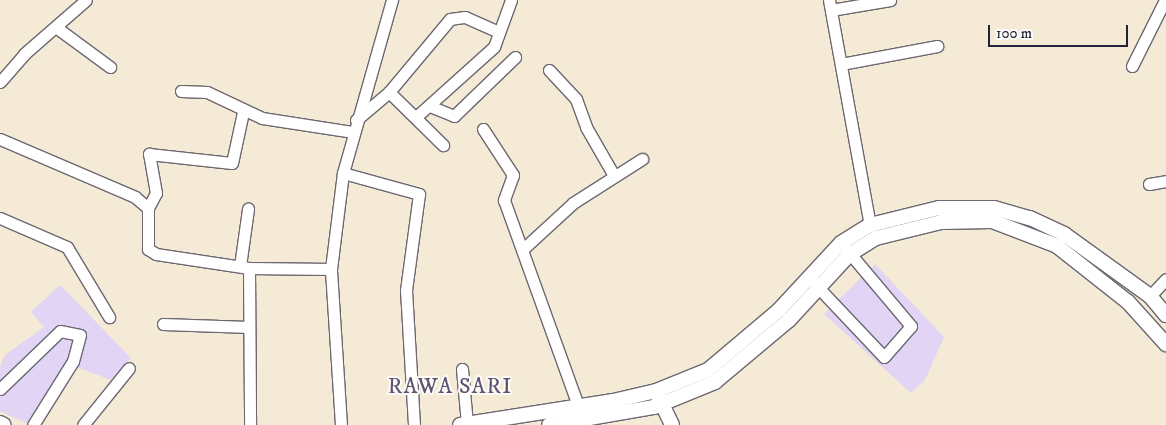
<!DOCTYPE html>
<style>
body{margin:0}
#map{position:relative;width:1166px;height:425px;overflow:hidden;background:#f4ead5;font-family:"IM FELL DW Pica",serif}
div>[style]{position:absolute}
.built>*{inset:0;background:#e1d4f4}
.roads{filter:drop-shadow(1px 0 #6c6871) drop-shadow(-1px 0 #6c6871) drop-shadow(0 1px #6c6871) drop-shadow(0 -1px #6c6871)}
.minor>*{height:11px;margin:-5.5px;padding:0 5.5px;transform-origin:5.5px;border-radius:5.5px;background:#fff}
.major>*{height:14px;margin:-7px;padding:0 7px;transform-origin:7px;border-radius:7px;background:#fff}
span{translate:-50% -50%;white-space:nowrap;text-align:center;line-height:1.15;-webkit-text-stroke:4px #fdfcf7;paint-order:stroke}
.quarter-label{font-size:22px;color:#5e5273;letter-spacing:1px}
.scale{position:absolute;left:988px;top:25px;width:140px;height:22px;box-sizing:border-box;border:2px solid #22223b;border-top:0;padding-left:6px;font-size:15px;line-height:18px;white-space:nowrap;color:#22223b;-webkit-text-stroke:4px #fdfcf7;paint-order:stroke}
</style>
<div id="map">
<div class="built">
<i style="clip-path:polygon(875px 264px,944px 337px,925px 380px,911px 393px,824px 314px)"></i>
<i style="clip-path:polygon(60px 285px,131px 358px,111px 380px,77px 367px,42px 425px,30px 425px,0 411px,0 367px,5px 355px,44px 327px,31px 312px)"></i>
</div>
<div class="roads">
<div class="minor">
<i style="left:829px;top:0;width:229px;rotate:79.7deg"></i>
<i style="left:831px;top:10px;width:60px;rotate:-9.6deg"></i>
<i style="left:57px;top:28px;width:66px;rotate:36.3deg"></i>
<i style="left:841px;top:64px;width:98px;rotate:-10.6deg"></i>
<i style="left:1132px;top:66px;width:74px;rotate:-63.4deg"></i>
<i style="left:549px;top:70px;width:40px;rotate:47deg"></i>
<i style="left:576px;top:99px;width:30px;rotate:70deg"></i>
<i style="left:586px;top:127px;width:54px;rotate:60.1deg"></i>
<i style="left:0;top:82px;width:37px;rotate:-49deg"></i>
<i style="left:24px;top:54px;width:82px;rotate:-41.1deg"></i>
<i style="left:181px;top:91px;width:26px;rotate:2deg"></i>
<i style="left:207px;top:92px;width:61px;rotate:25.3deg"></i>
<i style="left:262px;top:118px;width:91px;rotate:8.8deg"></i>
<i style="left:389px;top:92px;width:95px;rotate:-50.1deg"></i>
<i style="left:450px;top:19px;width:15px;rotate:-8deg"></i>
<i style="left:465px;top:17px;width:37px;rotate:24deg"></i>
<i style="left:432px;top:107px;width:24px;rotate:22deg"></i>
<i style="left:454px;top:116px;width:85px;rotate:-44deg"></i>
<i style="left:417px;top:116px;width:103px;rotate:-41.9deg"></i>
<i style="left:494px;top:47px;width:50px;rotate:-70.1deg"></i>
<i style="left:356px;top:120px;width:43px;rotate:-40.3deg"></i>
<i style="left:389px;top:92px;width:76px;rotate:44.5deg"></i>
<i style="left:483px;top:129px;width:55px;rotate:56.9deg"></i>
<i style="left:513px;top:175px;width:27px;rotate:110deg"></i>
<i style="left:504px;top:200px;width:221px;rotate:70.2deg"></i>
<i style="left:0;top:139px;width:147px;rotate:23.2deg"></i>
<i style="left:135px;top:197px;width:17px;rotate:40deg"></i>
<i style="left:148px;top:208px;width:41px;rotate:90deg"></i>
<i style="left:148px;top:249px;width:9px;rotate:32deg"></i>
<i style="left:156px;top:254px;width:94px;rotate:8.6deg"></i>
<i style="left:249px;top:268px;width:82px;rotate:0.7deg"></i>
<i style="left:343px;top:173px;width:79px;rotate:15.4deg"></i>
<i style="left:419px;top:194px;width:97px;rotate:97.7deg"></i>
<i style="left:406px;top:290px;width:135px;rotate:86.6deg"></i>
<i style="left:1149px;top:184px;width:17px;rotate:-10deg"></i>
<i style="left:148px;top:208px;width:17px;rotate:-62deg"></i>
<i style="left:156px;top:193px;width:40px;rotate:-100deg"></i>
<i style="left:149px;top:154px;width:83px;rotate:6.2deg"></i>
<i style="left:232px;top:163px;width:52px;rotate:-77.8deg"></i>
<i style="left:0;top:218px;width:73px;rotate:23.4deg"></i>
<i style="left:67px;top:247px;width:82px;rotate:59deg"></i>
<i style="left:523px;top:249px;width:68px;rotate:-42.6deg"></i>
<i style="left:573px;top:203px;width:82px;rotate:-32.5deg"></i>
<i style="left:240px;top:266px;width:58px;rotate:-82deg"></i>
<i style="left:249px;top:268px;width:157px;rotate:89.6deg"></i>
<i style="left:813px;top:282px;width:103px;rotate:46.6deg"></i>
<i style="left:884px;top:357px;width:41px;rotate:-48.9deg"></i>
<i style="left:911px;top:326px;width:109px;rotate:-130.1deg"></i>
<i style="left:1150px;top:296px;width:23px;rotate:-47deg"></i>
<i style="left:163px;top:324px;width:86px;rotate:2deg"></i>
<i style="left:462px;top:369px;width:55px;rotate:84.8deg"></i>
<i style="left:0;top:389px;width:83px;rotate:-44deg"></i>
<i style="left:60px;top:331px;width:20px;rotate:11deg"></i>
<i style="left:80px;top:335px;width:27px;rotate:105deg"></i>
<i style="left:73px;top:361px;width:75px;rotate:122deg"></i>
<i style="left:83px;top:425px;width:73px;rotate:-51.1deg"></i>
<i style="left:341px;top:425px;width:156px;rotate:-93.7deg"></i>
<i style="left:331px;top:269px;width:97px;rotate:-82.9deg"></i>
<i style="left:343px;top:173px;width:180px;rotate:-74.2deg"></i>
</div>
<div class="major">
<i style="left:658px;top:396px;width:32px;rotate:64deg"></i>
<i style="left:0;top:423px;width:4px;rotate:27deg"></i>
<i style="left:460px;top:425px;width:155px;rotate:-8.9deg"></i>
<i style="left:613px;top:401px;width:44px;rotate:-13.1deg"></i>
<i style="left:656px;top:391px;width:56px;rotate:-22deg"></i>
<i style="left:708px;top:370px;width:93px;rotate:-40.2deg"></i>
<i style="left:779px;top:310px;width:91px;rotate:-47.2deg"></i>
<i style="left:841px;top:243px;width:34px;rotate:-32deg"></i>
<i style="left:870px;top:225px;width:71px;rotate:-13.8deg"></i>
<i style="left:939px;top:208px;width:55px"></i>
<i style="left:994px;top:208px;width:37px;rotate:16deg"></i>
<i style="left:1030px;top:218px;width:38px;rotate:25deg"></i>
<i style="left:1064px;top:234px;width:106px;rotate:35.8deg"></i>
<i style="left:1150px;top:296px;width:25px;rotate:50deg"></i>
<i style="left:549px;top:425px;width:107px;rotate:-9.7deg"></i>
<i style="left:654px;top:407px;width:66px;rotate:-22.3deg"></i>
<i style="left:715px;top:382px;width:97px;rotate:-40deg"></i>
<i style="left:789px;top:320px;width:90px;rotate:-47.3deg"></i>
<i style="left:850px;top:254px;width:31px;rotate:-32deg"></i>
<i style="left:876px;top:238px;width:67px;rotate:-13.8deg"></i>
<i style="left:941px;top:222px;width:51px;rotate:-1.1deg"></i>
<i style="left:992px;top:221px;width:70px;rotate:21deg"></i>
<i style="left:1057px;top:246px;width:90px;rotate:38.3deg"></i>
<i style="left:1128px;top:302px;width:57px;rotate:47.9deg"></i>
</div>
</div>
<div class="quarter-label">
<span style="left:450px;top:387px">RAWA SARI</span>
</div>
<div class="scale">100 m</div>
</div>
